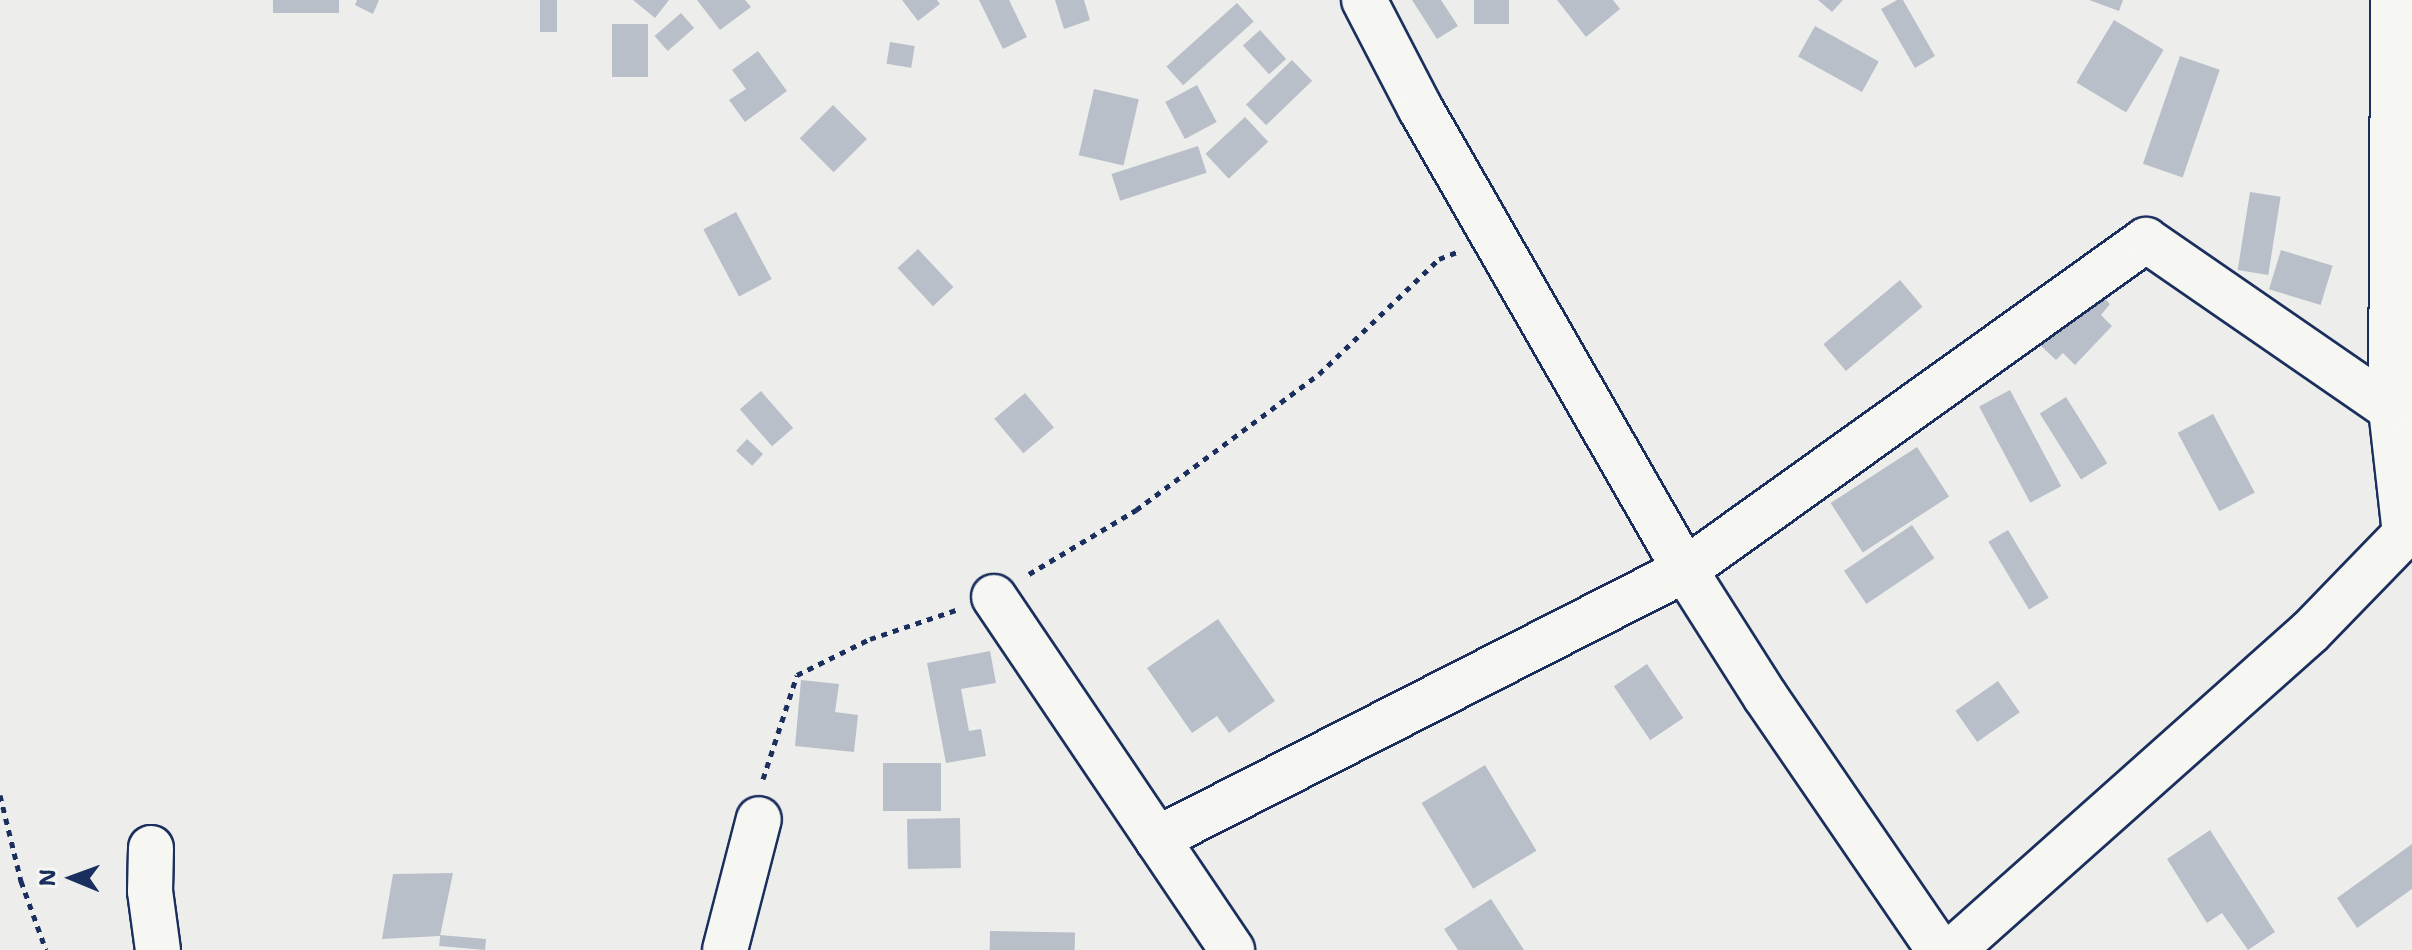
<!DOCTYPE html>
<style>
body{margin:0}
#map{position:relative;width:2412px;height:950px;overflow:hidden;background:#edeeec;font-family:"Shantell Sans",sans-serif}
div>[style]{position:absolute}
.building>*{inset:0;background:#b9bfc8;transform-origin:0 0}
.path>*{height:5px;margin-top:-2.5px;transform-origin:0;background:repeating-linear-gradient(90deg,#1b2f5e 0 6px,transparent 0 12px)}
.roads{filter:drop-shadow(2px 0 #1b2f5e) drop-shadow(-2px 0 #1b2f5e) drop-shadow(0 2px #1b2f5e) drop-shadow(0 -2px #1b2f5e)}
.minor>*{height:44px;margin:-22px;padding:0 22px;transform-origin:22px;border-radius:22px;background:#f6f6f2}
span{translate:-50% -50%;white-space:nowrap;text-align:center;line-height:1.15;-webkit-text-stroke:6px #f6f6f2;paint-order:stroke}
.north{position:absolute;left:32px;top:838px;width:80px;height:80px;-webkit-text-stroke:6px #f6f6f2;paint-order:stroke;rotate:271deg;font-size:22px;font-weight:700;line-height:32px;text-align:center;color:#1b2f5e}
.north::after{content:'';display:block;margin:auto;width:28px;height:36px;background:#1b2f5e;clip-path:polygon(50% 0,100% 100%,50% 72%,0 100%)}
</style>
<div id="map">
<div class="building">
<i style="left:273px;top:0;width:66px;height:13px"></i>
<i style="clip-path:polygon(357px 0,379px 0,373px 14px,355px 5px)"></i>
<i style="left:540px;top:0;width:17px;height:32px"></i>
<i style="clip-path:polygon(633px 0,669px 0,655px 18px)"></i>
<i style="clip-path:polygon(697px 0,745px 0,751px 7px,720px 30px)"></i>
<i style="clip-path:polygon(902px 0,937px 0,940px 4px,918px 21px)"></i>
<i style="clip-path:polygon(979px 0,1009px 0,1027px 37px,1003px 49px)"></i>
<i style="clip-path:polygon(1055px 0,1084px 0,1090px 20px,1064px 29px)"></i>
<i style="clip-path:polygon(1412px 0,1441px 0,1458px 26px,1437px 39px)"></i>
<i style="left:1474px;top:0;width:35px;height:24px"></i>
<i style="clip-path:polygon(1557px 0,1613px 0,1620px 9px,1586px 37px)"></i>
<i style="clip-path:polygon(1818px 0,1843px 0,1832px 12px)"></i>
<i style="clip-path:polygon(1897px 0,1903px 0,1935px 56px,1915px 68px,1881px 9px)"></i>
<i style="clip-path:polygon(2089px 0,2123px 0,2119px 11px)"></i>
<i style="left:1237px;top:3px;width:25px;height:95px;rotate:48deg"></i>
<i style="left:681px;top:13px;width:20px;height:35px;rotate:49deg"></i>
<i style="left:2114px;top:20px;width:58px;height:73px;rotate:31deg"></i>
<i style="left:612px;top:24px;width:36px;height:53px"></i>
<i style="left:1815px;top:26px;width:73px;height:35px;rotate:29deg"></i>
<i style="left:1260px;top:30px;width:39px;height:23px;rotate:48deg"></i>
<i style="left:890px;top:42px;width:25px;height:22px;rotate:9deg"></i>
<i style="clip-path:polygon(758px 51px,787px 91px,745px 122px,729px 100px,746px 89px,732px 70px)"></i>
<i style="left:2180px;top:56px;width:42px;height:114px;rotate:19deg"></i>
<i style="left:1292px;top:60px;width:29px;height:64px;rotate:46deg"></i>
<i style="left:1197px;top:85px;width:42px;height:36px;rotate:62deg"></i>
<i style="left:1094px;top:89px;width:46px;height:68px;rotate:13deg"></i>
<i style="left:833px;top:105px;width:48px;height:47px;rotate:45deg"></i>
<i style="left:1245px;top:117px;width:34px;height:54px;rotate:47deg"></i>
<i style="left:1198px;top:146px;width:28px;height:91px;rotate:72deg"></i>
<i style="left:2250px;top:192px;width:31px;height:79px;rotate:9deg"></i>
<i style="left:736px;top:212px;width:76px;height:37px;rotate:62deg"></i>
<i style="left:918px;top:249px;width:52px;height:28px;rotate:47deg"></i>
<i style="left:2281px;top:250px;width:54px;height:41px;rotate:17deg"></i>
<i style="left:1900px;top:280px;width:35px;height:100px;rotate:50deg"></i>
<i style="clip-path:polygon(2094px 288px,2110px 304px,2101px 315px,2112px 326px,2075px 365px,2063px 353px,2056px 360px,2039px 344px)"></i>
<i style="left:2010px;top:390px;width:109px;height:35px;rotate:62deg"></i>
<i style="left:761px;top:391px;width:49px;height:28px;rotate:49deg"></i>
<i style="left:1025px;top:393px;width:45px;height:40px;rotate:50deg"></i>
<i style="left:2066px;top:397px;width:78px;height:31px;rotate:58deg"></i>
<i style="left:2213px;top:414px;width:89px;height:40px;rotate:62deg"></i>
<i style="left:747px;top:439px;width:22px;height:16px;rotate:43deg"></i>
<i style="left:1917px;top:447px;width:59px;height:103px;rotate:57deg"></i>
<i style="left:1912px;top:525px;width:40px;height:82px;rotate:56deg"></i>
<i style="left:2008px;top:530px;width:79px;height:23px;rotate:59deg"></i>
<i style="clip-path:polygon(1218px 619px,1275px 701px,1229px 733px,1217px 716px,1192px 733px,1147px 668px)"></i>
<i style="clip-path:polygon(990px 651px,996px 683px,961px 689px,969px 731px,981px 729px,986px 756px,946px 763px,927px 663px)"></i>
<i style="left:1647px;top:664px;width:65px;height:40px;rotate:56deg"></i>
<i style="clip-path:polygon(801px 680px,839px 684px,835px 712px,858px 715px,854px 752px,795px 746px)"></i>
<i style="left:1998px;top:681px;width:38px;height:52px;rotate:55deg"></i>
<i style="left:941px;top:763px;width:48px;height:58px;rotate:90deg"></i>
<i style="left:1485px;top:765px;width:100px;height:74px;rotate:59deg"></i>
<i style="left:960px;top:818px;width:50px;height:53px;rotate:89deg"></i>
<i style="clip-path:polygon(2210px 830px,2275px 932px,2248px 950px,2222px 913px,2207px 923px,2167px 859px)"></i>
<i style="clip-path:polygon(2412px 844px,2412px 889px,2357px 928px,2337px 898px)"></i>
<i style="clip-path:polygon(453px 873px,440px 936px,382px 939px,393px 874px)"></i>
<i style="clip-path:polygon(1491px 899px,1524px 950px,1458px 950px,1444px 929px)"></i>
<i style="left:990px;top:931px;width:85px;height:19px;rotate:1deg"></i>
<i style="left:486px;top:939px;width:11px;height:46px;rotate:95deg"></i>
</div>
<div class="path">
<i style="left:1029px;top:574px;width:125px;rotate:-30.9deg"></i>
<i style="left:1136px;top:510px;width:228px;rotate:-36.6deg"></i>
<i style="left:1319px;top:374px;width:166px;rotate:-43.8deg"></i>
<i style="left:1439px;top:259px;width:19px;rotate:-21deg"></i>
<i style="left:763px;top:779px;width:109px;rotate:-71.9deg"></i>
<i style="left:797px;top:675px;width:81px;rotate:-26.3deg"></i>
<i style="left:870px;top:639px;width:91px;rotate:-18.6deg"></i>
<i style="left:0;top:795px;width:89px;rotate:76.3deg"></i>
<i style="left:21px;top:881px;width:73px;rotate:70.1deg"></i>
</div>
<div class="roads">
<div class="minor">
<i style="left:1364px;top:0;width:122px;rotate:62.6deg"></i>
<i style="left:1420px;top:108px;width:533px;rotate:60.16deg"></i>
<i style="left:1685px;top:570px;width:149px;rotate:57.6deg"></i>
<i style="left:1765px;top:696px;width:308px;rotate:55.6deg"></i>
<i style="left:994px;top:597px;width:426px;rotate:56deg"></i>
<i style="left:1157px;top:839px;width:593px;rotate:-27deg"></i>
<i style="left:1685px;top:570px;width:567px;rotate:-35.6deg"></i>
<i style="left:2146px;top:240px;width:298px;rotate:34.6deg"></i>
<i style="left:151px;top:848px;width:43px;rotate:91.3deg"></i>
<i style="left:150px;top:891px;width:60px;rotate:82.3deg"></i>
<i style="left:725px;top:950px;width:135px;rotate:-75.5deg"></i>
<i style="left:1953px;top:950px;width:478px;rotate:-41.7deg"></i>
<i style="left:2310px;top:632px;width:136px;rotate:-45.9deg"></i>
<i style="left:2405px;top:534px;width:126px;rotate:-96.4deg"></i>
<i style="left:2391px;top:409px;width:409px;rotate:-89.7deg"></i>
</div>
</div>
<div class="north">N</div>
</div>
